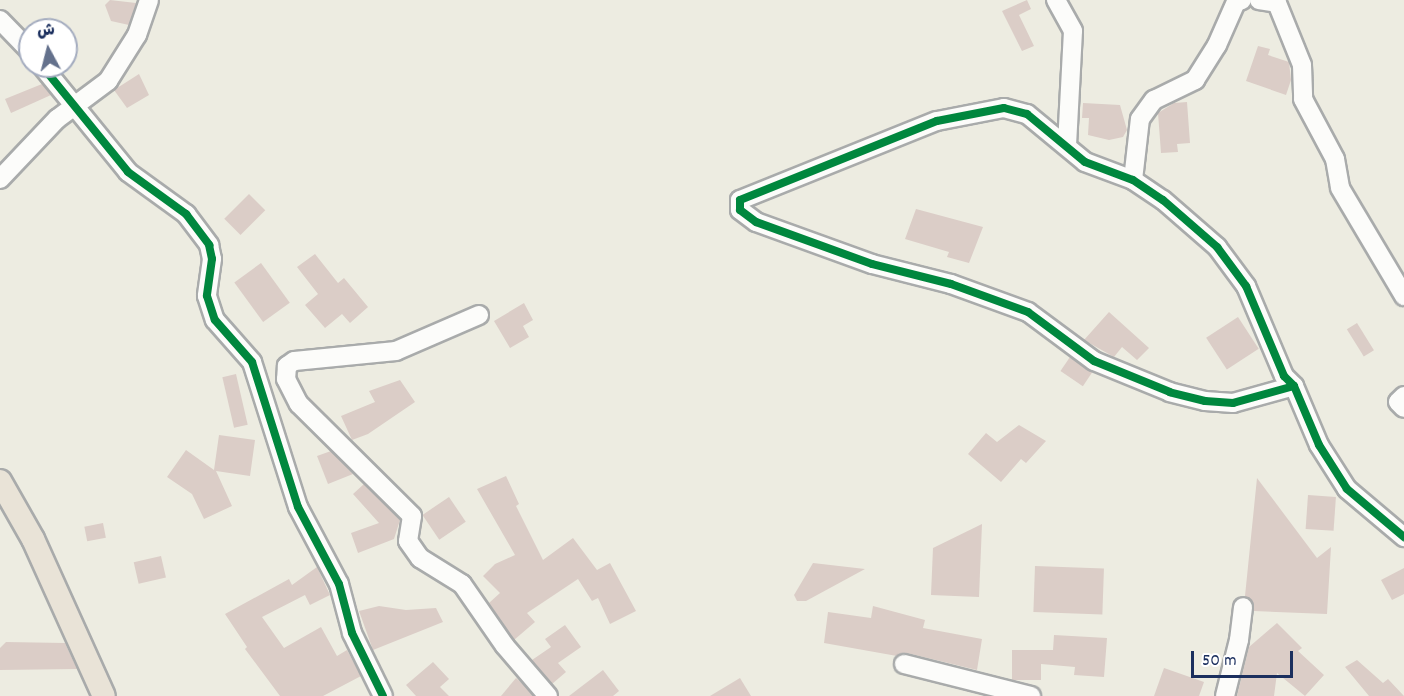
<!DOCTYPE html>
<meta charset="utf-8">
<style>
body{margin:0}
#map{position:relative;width:1404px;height:696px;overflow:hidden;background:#edece1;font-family:Dekko,"Playpen Sans Arabic",sans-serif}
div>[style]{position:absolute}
.building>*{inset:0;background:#dbcdc7;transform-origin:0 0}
.roads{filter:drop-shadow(2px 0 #a9abab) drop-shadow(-2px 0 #a9abab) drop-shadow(0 2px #a9abab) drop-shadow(0 -2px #a9abab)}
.minor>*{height:18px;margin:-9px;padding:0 9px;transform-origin:9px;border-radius:9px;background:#fcfcfa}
.major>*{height:22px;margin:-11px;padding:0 11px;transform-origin:11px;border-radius:11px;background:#e9e3d7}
.cycleway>*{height:8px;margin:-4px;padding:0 4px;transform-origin:4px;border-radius:4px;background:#00873e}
span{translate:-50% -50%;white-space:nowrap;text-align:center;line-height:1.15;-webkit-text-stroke:6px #fff;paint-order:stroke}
.north{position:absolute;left:18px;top:18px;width:60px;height:60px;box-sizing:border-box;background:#fff;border:2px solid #a4acbf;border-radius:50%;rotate:353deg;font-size:16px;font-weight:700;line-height:24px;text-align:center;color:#1b2f5e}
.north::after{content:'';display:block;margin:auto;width:21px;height:27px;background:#64718c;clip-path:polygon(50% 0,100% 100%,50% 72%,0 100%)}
.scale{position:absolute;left:1191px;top:651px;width:102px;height:27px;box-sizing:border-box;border:3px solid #1b2f5e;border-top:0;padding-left:8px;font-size:18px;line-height:21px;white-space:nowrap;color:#1b2f5e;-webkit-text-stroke:4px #fff;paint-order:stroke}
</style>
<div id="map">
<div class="building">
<i style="clip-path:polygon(110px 0,136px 3px,129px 25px,111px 21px,105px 5px)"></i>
<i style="clip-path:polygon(1027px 0,1031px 9px,1019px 15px,1034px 46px,1022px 51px,1002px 11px)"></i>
<i style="clip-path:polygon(1258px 46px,1270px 49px,1268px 55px,1289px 62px,1291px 80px,1286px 95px,1246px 81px)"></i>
<i style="clip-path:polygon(139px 74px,149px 95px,127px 108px,114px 90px)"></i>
<i style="clip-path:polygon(42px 84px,51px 95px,11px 113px,5px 99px)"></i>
<i style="clip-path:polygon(1187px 102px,1190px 143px,1177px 144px,1178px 152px,1161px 153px,1158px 113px,1174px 103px)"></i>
<i style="clip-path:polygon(1083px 103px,1120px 105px,1127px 130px,1123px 137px,1109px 140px,1088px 135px,1089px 118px,1082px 118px)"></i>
<i style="left:249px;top:194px;width:23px;height:35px;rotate:45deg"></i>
<i style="clip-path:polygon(916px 209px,983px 227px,969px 263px,947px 257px,949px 252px,905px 239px)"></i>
<i style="clip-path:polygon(315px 254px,338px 283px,344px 278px,368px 307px,350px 323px,342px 314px,325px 328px,305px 305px,318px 294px,297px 267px)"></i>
<i style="left:261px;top:263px;width:49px;height:33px;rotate:54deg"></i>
<i style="clip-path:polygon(524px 303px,533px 320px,523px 326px,529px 337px,510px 348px,494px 321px)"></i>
<i style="clip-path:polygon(1109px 312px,1149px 348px,1137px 360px,1122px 347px,1114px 357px,1084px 340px)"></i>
<i style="left:1238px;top:317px;width:38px;height:38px;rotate:57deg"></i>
<i style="left:1357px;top:323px;width:32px;height:12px;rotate:58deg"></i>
<i style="left:1070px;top:357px;width:27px;height:17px;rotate:34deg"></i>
<i style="left:236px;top:374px;width:52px;height:14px;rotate:77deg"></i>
<i style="clip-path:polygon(400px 380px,415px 402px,368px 434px,352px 440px,341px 416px,375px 402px,369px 391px)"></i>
<i style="clip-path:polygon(1019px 425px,1046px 441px,1026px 463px,1021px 459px,1001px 482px,968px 454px,986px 433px,997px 442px)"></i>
<i style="clip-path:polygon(219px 435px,255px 440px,250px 476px,216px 471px,232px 506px,204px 519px,192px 494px,167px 477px,186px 450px,214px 470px)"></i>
<i style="clip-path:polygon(331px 451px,353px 474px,328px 484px,317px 456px)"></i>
<i style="clip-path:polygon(506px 476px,519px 504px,516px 506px,543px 560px,573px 538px,597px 570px,610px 563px,636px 611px,610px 624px,598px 598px,592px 601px,578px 579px,527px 613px,535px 622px,514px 640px,489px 603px,500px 593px,483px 576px,495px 564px,515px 555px,477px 489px)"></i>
<i style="clip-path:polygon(1257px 478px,1317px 558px,1331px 547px,1327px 614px,1254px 611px,1253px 602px,1245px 596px)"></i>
<i style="clip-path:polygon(364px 484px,400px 520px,394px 539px,358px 553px,351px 533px,379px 523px,353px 494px)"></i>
<i style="left:1308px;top:495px;width:28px;height:34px;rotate:4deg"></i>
<i style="left:449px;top:497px;width:30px;height:32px;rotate:56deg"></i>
<i style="left:103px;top:523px;width:15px;height:19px;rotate:79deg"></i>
<i style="clip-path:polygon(982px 524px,979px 597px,931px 595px,933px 548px)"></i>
<i style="left:161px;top:556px;width:22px;height:28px;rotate:77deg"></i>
<i style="clip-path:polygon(813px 563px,865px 569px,806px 601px,797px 601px,794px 595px)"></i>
<i style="left:1035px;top:566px;width:69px;height:46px;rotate:2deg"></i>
<i style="clip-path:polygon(317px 567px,330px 595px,310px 605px,305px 595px,262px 617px,284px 648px,321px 627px,337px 656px,347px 650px,361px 676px,323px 696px,280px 696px,245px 649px,247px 647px,225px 614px,289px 579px,292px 585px)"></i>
<i style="clip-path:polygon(1404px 568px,1404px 594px,1392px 600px,1381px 580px)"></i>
<i style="clip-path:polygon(379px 606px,406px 610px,436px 608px,443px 622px,373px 650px,359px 611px)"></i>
<i style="clip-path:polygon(873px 606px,925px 620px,923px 628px,982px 639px,977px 670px,907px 653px,897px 656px,824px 643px,828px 612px,871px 618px)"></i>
<i style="clip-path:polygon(1277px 623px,1302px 648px,1298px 651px,1324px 675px,1305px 696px,1277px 673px,1274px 696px,1237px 696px,1249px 647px)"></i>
<i style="clip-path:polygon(565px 625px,581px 647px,558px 663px,566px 672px,552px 684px,532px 660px,551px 647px,545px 639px)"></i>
<i style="clip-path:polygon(1054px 635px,1107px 638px,1104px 677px,1074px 675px,1075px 667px,1041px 664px,1041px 680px,1012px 680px,1012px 650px,1053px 650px)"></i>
<i style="clip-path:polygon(6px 642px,65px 643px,77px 669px,0 670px,0 648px)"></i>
<i style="clip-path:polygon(1357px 660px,1383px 683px,1388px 679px,1404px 696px,1369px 696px,1345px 667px)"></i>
<i style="clip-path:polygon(433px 662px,449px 679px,440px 687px,449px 696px,416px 696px,406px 685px)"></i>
<i style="clip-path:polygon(1164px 668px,1204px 682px,1199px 696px,1154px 696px)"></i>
<i style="clip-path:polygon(603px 670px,619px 691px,613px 696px,569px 696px)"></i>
<i style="clip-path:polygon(516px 678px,523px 684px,533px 696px,501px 696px)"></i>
<i style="clip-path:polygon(740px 678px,751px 696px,710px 696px)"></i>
</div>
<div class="roads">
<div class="minor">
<i style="left:1056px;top:0;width:35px;rotate:61deg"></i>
<i style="left:1073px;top:31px;width:113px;rotate:93deg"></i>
<i style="left:1259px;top:0;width:18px;rotate:9deg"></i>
<i style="left:1277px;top:3px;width:67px;rotate:68deg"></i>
<i style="left:1302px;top:65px;width:34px;rotate:88deg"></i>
<i style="left:1303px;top:99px;width:68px;rotate:61.9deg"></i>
<i style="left:1335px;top:159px;width:29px;rotate:80deg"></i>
<i style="left:1340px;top:188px;width:126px;rotate:59.3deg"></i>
<i style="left:0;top:20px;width:43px;rotate:45.9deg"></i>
<i style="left:42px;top:66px;width:136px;rotate:50.9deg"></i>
<i style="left:128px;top:172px;width:72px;rotate:35.9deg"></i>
<i style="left:186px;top:214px;width:39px;rotate:53deg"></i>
<i style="left:209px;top:245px;width:14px;rotate:78deg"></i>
<i style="left:212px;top:259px;width:37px;rotate:98deg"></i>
<i style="left:207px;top:296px;width:25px;rotate:72deg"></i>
<i style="left:215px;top:320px;width:56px;rotate:48.6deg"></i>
<i style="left:252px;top:362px;width:152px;rotate:72.4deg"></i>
<i style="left:298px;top:507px;width:87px;rotate:62deg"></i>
<i style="left:339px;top:584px;width:51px;rotate:75.1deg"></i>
<i style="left:352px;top:633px;width:70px;rotate:63.8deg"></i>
<i style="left:0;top:179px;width:83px;rotate:-46.5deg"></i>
<i style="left:57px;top:119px;width:64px;rotate:-36.7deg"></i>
<i style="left:108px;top:81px;width:54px;rotate:-57.8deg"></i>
<i style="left:137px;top:35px;width:37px;rotate:-71deg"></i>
<i style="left:1133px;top:180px;width:61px;rotate:-83.5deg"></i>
<i style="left:1140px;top:119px;width:24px;rotate:-54deg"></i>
<i style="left:1154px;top:100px;width:46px;rotate:-26deg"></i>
<i style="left:1195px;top:80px;width:41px;rotate:-57.8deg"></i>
<i style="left:1217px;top:45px;width:47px;rotate:-66.2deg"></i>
<i style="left:1236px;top:2px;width:6px;rotate:-18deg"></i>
<i style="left:479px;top:315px;width:90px;rotate:156.6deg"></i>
<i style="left:396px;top:351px;width:102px;rotate:174.4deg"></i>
<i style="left:294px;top:361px;width:9px;rotate:144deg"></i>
<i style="left:287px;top:366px;width:13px;rotate:94deg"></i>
<i style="left:286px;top:379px;width:28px;rotate:63deg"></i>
<i style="left:299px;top:404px;width:159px;rotate:44.7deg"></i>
<i style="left:412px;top:516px;width:25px;rotate:99deg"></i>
<i style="left:408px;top:541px;width:21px;rotate:55deg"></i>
<i style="left:420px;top:558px;width:49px;rotate:31.8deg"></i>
<i style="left:462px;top:584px;width:75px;rotate:55.3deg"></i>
<i style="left:505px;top:646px;width:66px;rotate:49.3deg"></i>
<i style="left:1294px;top:386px;width:63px;rotate:164.4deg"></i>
<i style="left:1233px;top:403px;width:28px;rotate:-176deg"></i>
<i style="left:1205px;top:401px;width:36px;rotate:-166deg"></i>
<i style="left:1170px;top:392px;width:82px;rotate:-157.8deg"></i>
<i style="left:1094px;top:361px;width:82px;rotate:-143.4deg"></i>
<i style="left:1028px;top:312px;width:82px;rotate:-160deg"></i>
<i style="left:951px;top:284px;width:81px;rotate:-165.8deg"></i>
<i style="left:872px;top:264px;width:123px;rotate:-160.1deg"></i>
<i style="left:756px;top:222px;width:20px;rotate:-143deg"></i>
<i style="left:740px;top:210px;width:10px;rotate:-90deg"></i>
<i style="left:740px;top:200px;width:212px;rotate:-21.9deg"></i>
<i style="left:937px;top:121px;width:68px;rotate:-11deg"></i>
<i style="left:1004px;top:108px;width:24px;rotate:15deg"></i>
<i style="left:1027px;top:114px;width:75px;rotate:39.6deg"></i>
<i style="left:1085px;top:162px;width:51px;rotate:20.6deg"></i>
<i style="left:1133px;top:180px;width:36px;rotate:34deg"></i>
<i style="left:1163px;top:200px;width:72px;rotate:41deg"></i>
<i style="left:1217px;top:247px;width:49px;rotate:53.4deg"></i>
<i style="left:1246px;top:286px;width:98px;rotate:67.1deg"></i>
<i style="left:1284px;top:376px;width:14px;rotate:45deg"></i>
<i style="left:1294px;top:386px;width:64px;rotate:67deg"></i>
<i style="left:1319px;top:445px;width:52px;rotate:57.5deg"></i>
<i style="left:1347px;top:489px;width:75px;rotate:40.1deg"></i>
<i style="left:1404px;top:396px;width:8px;rotate:135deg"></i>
<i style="left:1398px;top:402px;width:8px;rotate:45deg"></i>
<i style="left:904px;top:664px;width:131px;rotate:14.1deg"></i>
<i style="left:1225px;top:696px;width:58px;rotate:-76deg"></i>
<i style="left:1239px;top:640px;width:33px;rotate:-83deg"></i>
</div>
<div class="major">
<i style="left:0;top:481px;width:67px;rotate:60.4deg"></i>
<i style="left:33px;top:539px;width:172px;rotate:65.7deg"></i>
</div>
</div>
<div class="cycleway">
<i style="left:42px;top:66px;width:136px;rotate:50.9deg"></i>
<i style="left:128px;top:172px;width:72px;rotate:35.9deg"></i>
<i style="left:186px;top:214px;width:39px;rotate:53deg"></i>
<i style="left:209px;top:245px;width:14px;rotate:78deg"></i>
<i style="left:212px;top:259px;width:37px;rotate:98deg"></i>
<i style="left:207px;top:296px;width:25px;rotate:72deg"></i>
<i style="left:215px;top:320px;width:56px;rotate:48.6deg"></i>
<i style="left:252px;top:362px;width:152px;rotate:72.4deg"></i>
<i style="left:298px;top:507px;width:87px;rotate:62deg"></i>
<i style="left:339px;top:584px;width:51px;rotate:75.1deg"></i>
<i style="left:352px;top:633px;width:70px;rotate:63.8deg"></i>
<i style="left:1294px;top:386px;width:63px;rotate:164.4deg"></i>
<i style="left:1233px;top:403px;width:28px;rotate:-176deg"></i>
<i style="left:1205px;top:401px;width:36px;rotate:-166deg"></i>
<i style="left:1170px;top:392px;width:82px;rotate:-157.8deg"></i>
<i style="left:1094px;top:361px;width:82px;rotate:-143.4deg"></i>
<i style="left:1028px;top:312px;width:82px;rotate:-160deg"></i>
<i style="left:951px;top:284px;width:81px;rotate:-165.8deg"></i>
<i style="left:872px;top:264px;width:123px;rotate:-160.1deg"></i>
<i style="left:756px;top:222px;width:20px;rotate:-143deg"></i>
<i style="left:740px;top:210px;width:10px;rotate:-90deg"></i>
<i style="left:740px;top:200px;width:212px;rotate:-21.9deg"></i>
<i style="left:937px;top:121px;width:68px;rotate:-11deg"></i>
<i style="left:1004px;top:108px;width:24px;rotate:15deg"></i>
<i style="left:1027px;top:114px;width:75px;rotate:39.6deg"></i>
<i style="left:1085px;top:162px;width:51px;rotate:20.6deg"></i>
<i style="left:1133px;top:180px;width:36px;rotate:34deg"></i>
<i style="left:1163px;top:200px;width:72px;rotate:41deg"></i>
<i style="left:1217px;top:247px;width:49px;rotate:53.4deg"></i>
<i style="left:1246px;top:286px;width:98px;rotate:67.1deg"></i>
<i style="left:1284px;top:376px;width:14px;rotate:45deg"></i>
<i style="left:1294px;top:386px;width:64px;rotate:67deg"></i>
<i style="left:1319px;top:445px;width:52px;rotate:57.5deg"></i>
<i style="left:1347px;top:489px;width:75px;rotate:40.1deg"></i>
</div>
<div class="north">ش</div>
<div class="scale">50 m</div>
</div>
